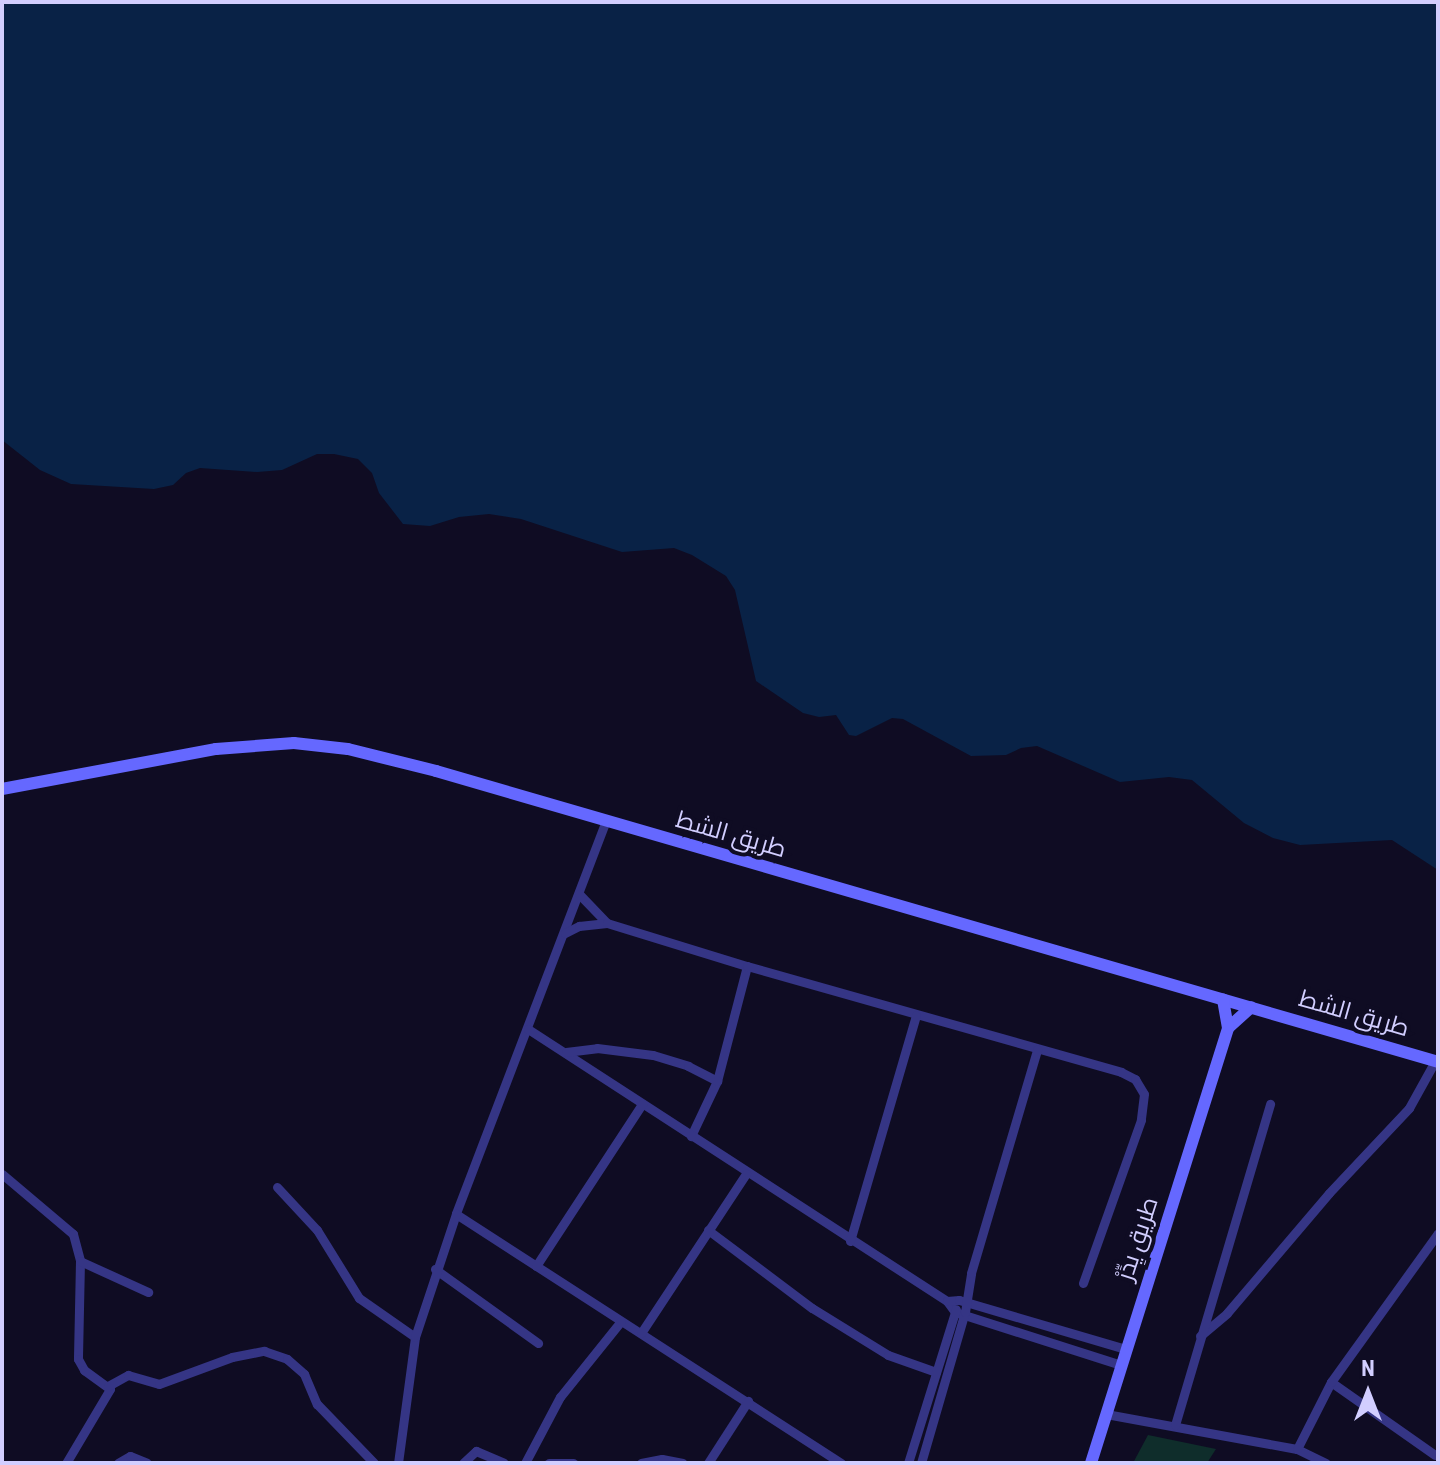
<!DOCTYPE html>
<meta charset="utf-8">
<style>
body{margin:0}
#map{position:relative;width:1440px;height:1465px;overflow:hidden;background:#0f0c23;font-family:"Roboto Condensed",Cairo,sans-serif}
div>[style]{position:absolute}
.green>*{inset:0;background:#0f2d2b}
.water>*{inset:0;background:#092246}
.street>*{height:9px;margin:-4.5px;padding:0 4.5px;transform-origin:4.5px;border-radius:4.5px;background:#353585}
.secondary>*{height:12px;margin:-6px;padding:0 6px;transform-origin:6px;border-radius:6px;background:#6568ff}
span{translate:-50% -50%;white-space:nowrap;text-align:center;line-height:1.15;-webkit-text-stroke:8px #0f0c23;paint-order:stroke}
.street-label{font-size:24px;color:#d2ceff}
.frame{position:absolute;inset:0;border:4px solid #d2ceff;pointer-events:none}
.north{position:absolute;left:1328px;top:1353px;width:80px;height:80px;-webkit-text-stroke:6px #0f0c23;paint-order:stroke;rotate:0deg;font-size:22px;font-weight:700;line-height:32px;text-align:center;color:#d2ceff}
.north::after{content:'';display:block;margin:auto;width:28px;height:36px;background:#d2ceff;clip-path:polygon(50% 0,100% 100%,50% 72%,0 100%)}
</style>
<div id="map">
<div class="green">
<i style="clip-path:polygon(1148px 1435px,1216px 1449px,1207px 1463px,1133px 1463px)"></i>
</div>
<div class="water">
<i style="clip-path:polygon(2px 2px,1438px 2px,1438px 870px,1392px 840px,1300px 845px,1273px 838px,1244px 823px,1192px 780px,1169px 777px,1120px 782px,1037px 746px,1021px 748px,1006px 755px,971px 756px,903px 719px,892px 718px,856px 736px,849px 735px,836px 715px,819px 717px,803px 713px,756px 681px,735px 590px,726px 576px,692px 555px,674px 548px,622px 552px,521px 519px,489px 514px,459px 517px,430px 526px,403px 524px,379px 493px,372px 473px,358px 459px,334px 454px,317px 454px,282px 470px,257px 472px,200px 468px,186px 473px,173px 485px,154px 489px,71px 484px,40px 470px,2px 440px)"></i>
</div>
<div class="street">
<i style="left:605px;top:823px;width:418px;rotate:110.9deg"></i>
<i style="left:456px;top:1214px;width:459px;rotate:32.9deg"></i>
<i style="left:579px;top:894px;width:40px;rotate:46deg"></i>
<i style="left:565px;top:933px;width:16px;rotate:-27deg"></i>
<i style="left:579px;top:926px;width:28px;rotate:-6deg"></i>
<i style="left:607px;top:923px;width:146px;rotate:17.1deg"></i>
<i style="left:747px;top:966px;width:119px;rotate:104.6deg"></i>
<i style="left:717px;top:1081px;width:61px;rotate:115.3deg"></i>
<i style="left:747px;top:966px;width:389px;rotate:15.8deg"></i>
<i style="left:1121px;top:1072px;width:16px;rotate:27deg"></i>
<i style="left:1135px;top:1079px;width:17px;rotate:59deg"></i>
<i style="left:1144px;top:1094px;width:26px;rotate:97deg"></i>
<i style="left:1141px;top:1120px;width:173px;rotate:109.6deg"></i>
<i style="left:528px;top:1029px;width:500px;rotate:33deg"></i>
<i style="left:947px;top:1301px;width:14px;rotate:54deg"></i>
<i style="left:955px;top:1312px;width:174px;rotate:17.7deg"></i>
<i style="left:566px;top:1052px;width:31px;rotate:-7deg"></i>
<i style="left:597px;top:1048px;width:56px;rotate:7.1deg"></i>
<i style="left:653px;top:1055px;width:37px;rotate:17deg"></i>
<i style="left:688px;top:1066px;width:33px;rotate:27deg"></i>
<i style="left:2px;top:1174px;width:93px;rotate:40.2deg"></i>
<i style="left:73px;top:1234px;width:28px;rotate:75deg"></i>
<i style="left:80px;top:1261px;width:98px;rotate:91.2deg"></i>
<i style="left:78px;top:1359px;width:13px;rotate:61deg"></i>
<i style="left:84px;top:1370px;width:32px;rotate:36deg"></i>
<i style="left:110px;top:1389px;width:86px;rotate:120.7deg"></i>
<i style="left:277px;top:1187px;width:59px;rotate:47.1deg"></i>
<i style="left:317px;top:1230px;width:80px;rotate:58.3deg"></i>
<i style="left:359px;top:1298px;width:68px;rotate:34.9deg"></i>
<i style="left:708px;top:1230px;width:130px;rotate:36.9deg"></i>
<i style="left:812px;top:1308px;width:89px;rotate:31.7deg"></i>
<i style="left:888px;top:1355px;width:51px;rotate:19.5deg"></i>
<i style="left:850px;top:1241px;width:235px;rotate:-73.7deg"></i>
<i style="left:80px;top:1261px;width:75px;rotate:24.5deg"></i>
<i style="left:536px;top:1266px;width:194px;rotate:-56.8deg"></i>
<i style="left:435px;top:1269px;width:127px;rotate:35.7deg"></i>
<i style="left:947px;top:1301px;width:12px;rotate:-5deg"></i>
<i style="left:959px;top:1300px;width:174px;rotate:16.4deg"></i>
<i style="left:641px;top:1333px;width:191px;rotate:-56.6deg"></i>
<i style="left:1200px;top:1336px;width:35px;rotate:-40deg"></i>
<i style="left:1227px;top:1313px;width:157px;rotate:-49.6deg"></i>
<i style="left:1329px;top:1193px;width:117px;rotate:-46.7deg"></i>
<i style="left:1409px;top:1108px;width:54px;rotate:-61deg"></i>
<i style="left:1331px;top:1382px;width:127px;rotate:35.1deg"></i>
<i style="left:108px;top:1386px;width:23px;rotate:-29deg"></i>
<i style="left:128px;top:1375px;width:32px;rotate:16deg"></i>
<i style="left:159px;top:1384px;width:78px;rotate:-20.3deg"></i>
<i style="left:232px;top:1357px;width:33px;rotate:-11deg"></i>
<i style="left:264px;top:1351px;width:24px;rotate:19deg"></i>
<i style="left:287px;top:1359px;width:23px;rotate:41deg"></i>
<i style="left:304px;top:1374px;width:33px;rotate:67deg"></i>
<i style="left:317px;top:1404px;width:82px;rotate:46deg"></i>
<i style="left:1106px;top:1414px;width:194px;rotate:10.4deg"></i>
<i style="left:1297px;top:1449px;width:32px;rotate:26deg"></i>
<i style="left:1175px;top:1425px;width:335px;rotate:-73.5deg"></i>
<i style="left:1297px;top:1449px;width:75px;rotate:-63.1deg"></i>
<i style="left:1331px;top:1382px;width:183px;rotate:-54.3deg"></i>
<i style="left:118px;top:1463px;width:14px;rotate:-30deg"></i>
<i style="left:130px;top:1456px;width:18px;rotate:22deg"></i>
<i style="left:398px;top:1463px;width:127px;rotate:-82.3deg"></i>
<i style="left:415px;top:1337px;width:130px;rotate:-71.6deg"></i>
<i style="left:463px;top:1463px;width:18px;rotate:-43deg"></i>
<i style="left:476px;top:1451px;width:30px;rotate:23deg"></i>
<i style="left:525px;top:1463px;width:75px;rotate:-62.1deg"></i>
<i style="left:560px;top:1397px;width:97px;rotate:-51.2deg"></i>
<i style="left:549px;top:1463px;width:24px"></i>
<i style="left:641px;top:1463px;width:21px;rotate:-11deg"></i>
<i style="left:662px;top:1459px;width:21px;rotate:11deg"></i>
<i style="left:708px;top:1463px;width:74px;rotate:-57.2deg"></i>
<i style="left:908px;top:1463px;width:161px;rotate:-72.7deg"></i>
<i style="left:921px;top:1463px;width:157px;rotate:-73.8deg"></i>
<i style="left:965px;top:1312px;width:39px;rotate:-81deg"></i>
<i style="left:971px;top:1273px;width:233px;rotate:-73.5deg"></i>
</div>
<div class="secondary">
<i style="left:2px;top:789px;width:218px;rotate:-10.6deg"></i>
<i style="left:216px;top:749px;width:78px;rotate:-4.4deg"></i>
<i style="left:294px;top:743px;width:54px;rotate:6.3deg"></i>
<i style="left:348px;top:749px;width:91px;rotate:14deg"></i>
<i style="left:436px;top:771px;width:1043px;rotate:16.19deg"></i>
<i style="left:1228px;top:1028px;width:31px;rotate:-42deg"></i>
<i style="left:1091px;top:1463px;width:456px;rotate:-72.5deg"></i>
<i style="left:1228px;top:1028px;width:29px;rotate:-100deg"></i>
</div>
<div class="street-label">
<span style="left:731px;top:835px;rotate:16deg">طريق الشط</span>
<span style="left:1354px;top:1014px;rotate:16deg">طريق الشط</span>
<span style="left:1138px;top:1239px;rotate:-72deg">طريق يِدِّرْ</span>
</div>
<div class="frame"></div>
<div class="north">N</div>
</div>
